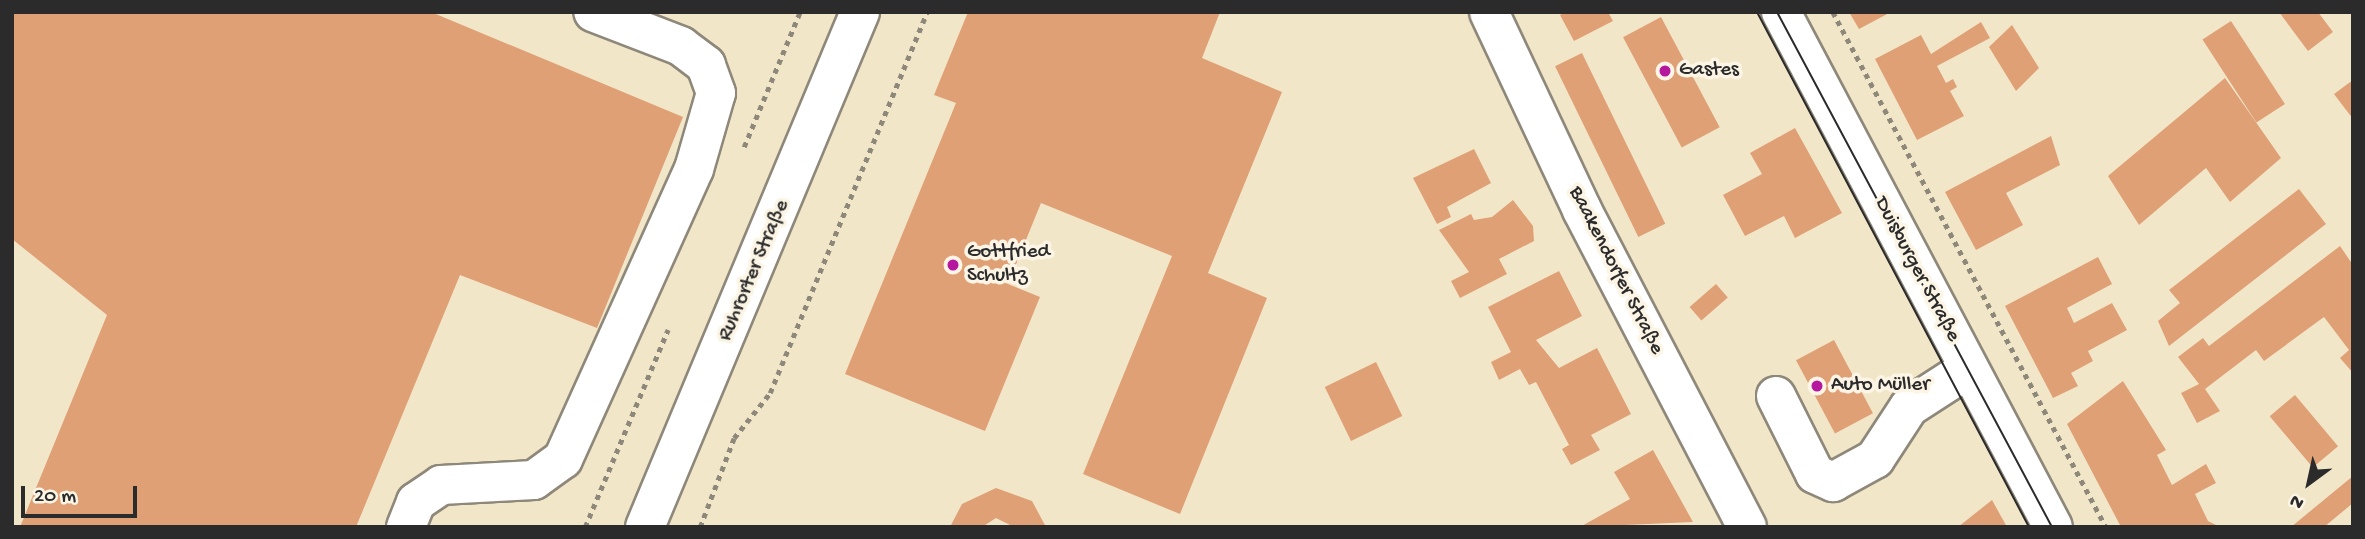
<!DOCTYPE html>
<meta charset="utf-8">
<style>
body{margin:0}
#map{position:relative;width:2365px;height:539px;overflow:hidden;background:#f2e6c9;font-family:"Gochi Hand",sans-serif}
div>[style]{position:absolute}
.building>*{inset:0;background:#dfa076;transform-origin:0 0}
.path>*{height:4.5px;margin-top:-2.25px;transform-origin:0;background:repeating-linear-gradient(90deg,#8e887a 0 5px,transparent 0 10px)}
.roads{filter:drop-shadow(2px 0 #8e887a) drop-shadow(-2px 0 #8e887a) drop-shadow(0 2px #8e887a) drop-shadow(0 -2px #8e887a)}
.minor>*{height:38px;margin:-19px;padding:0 19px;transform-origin:19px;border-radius:19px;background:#fff}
.major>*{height:38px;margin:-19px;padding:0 19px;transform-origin:19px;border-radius:19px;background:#fff}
.tram>*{height:2px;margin:-1px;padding:0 1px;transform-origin:1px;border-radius:1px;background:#2b2b2b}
.dots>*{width:19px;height:19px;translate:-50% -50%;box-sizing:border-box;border:4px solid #fcf5e5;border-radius:50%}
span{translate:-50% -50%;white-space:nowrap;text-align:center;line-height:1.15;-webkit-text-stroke:7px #fcf5e5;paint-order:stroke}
.poi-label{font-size:21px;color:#2b2b2b}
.left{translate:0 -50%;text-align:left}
.street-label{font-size:21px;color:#2b2b2b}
.frame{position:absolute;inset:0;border:14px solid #2b2b2b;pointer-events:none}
.north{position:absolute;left:2274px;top:448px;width:70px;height:70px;-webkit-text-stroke:5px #fcf5e5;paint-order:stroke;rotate:213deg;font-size:19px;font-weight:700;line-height:28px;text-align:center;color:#2b2b2b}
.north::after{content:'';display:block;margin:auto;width:24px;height:32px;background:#2b2b2b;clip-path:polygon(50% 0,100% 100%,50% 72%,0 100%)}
.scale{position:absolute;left:21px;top:486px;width:116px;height:32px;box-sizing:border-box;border:4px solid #2b2b2b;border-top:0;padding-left:9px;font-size:21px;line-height:24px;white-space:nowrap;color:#2b2b2b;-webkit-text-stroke:5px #fcf5e5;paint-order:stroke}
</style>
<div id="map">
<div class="building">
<i style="clip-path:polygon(12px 12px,431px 12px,683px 117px,597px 328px,460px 275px,356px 527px,20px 527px,107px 315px,12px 239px)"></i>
<i style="clip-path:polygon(968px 12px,1220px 12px,1202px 58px,1282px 92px,1208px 273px,1267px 298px,1180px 514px,1083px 474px,1172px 256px,1041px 203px,1008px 284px,1040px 297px,985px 431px,845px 374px,956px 103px,934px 95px)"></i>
<i style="clip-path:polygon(1566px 12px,1608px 12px,1613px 21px,1574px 41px,1560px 15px)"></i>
<i style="clip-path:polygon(1849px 12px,1891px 12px,1859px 29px)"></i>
<i style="clip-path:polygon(2279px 12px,2318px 12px,2333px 32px,2308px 51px)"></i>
<i style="left:1661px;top:17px;width:125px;height:43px;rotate:62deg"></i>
<i style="left:2231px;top:21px;width:99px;height:34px;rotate:57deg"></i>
<i style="clip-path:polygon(1981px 22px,1990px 38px,1937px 66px,1946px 83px,1953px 79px,1957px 87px,1950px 91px,1964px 116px,1917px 140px,1875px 59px,1921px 35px,1931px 54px)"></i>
<i style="clip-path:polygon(2012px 25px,2039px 68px,2016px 91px,1989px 47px)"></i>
<i style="left:1582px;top:53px;width:190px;height:30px;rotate:64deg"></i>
<i style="clip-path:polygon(2225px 78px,2281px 158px,2230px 202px,2206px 168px,2139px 225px,2108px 176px)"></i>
<i style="clip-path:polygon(2353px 80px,2353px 119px,2334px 94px)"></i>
<i style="clip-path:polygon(1795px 128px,1842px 213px,1795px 238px,1784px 216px,1745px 236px,1723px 195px,1762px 174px,1750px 153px)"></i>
<i style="clip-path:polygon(2051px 136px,2060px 165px,2006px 193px,2023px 225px,1976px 250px,1945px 192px)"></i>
<i style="clip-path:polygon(1474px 149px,1491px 183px,1447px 207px,1451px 217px,1437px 224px,1413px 178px)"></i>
<i style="clip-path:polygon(2299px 189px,2326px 224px,2169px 346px,2158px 321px,2180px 303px,2169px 290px)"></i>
<i style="clip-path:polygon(1513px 200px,1533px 226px,1534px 241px,1499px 259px,1507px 274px,1460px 298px,1451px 281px,1469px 272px,1439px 230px,1471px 214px,1474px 220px,1492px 217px)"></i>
<i style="clip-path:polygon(2340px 246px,2353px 265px,2353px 373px,2340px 358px,2349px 350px,2324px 317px,2264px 361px,2256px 350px,2205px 389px,2220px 411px,2197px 423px,2181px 393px,2199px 384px,2178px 357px,2203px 338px,2209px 346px)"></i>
<i style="clip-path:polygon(2098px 257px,2112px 284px,2067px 308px,2074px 323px,2112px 303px,2127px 330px,2088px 351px,2093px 361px,2071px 373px,2078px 386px,2053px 398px,2005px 306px)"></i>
<i style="clip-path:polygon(1559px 271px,1582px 316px,1536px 340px,1559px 368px,1597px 348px,1631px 414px,1591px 435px,1600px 450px,1571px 465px,1562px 449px,1569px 445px,1536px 382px,1529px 385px,1520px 369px,1499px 380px,1491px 362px,1511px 352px,1488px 307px)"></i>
<i style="left:1716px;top:284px;width:18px;height:35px;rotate:49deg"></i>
<i style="left:1834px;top:340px;width:83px;height:43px;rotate:62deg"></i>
<i style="left:1376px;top:362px;width:60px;height:57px;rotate:64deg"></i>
<i style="clip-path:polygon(2123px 381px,2166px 450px,2157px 455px,2172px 485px,2206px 464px,2216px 483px,2195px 494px,2208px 521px,2220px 527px,2121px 527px,2067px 424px)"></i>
<i style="left:2295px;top:395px;width:67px;height:33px;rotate:50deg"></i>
<i style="clip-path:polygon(1653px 450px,1693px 522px,1580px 527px,1630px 499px,1614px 472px)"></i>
<i style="clip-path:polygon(2353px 476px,2353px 503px,2324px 527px,2291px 527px)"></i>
<i style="clip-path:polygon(996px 488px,1032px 501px,1046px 527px,1014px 527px,996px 518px,982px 527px,950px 527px,962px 504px)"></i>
<i style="clip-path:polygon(1992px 500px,2007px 527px,1958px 527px)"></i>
</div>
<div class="path">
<i style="left:1833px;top:12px;width:583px;rotate:62.07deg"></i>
<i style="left:744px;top:147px;width:146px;rotate:-67.5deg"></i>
<i style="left:585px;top:527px;width:214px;rotate:-67.2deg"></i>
<i style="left:700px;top:527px;width:95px;rotate:-69.1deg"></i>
<i style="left:734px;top:438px;width:58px;rotate:-51.3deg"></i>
<i style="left:770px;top:393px;width:412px;rotate:-67.6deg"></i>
</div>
<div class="roads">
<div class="minor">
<i style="left:1489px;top:12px;width:219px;rotate:64.8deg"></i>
<i style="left:1582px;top:210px;width:357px;rotate:62.5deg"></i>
<i style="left:1776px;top:396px;width:87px;rotate:63.4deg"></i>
<i style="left:1815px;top:474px;width:20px;rotate:24deg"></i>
<i style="left:1833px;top:482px;width:48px;rotate:-28.7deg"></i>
<i style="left:1875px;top:459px;width:62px;rotate:-56.8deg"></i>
<i style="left:1909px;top:407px;width:70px;rotate:-32.8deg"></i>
<i style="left:406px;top:527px;width:27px;rotate:-68deg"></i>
<i style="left:416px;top:502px;width:30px;rotate:-34deg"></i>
<i style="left:441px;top:485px;width:93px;rotate:-3.1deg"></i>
<i style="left:534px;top:480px;width:36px;rotate:-36deg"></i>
<i style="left:563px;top:459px;width:318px;rotate:-65.7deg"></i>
<i style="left:694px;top:169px;width:79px;rotate:-73.9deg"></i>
<i style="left:716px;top:93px;width:30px;rotate:-110deg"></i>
<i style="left:706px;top:65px;width:31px;rotate:-143deg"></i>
<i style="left:681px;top:46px;width:94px;rotate:-158.9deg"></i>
<i style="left:645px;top:527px;width:558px;rotate:-67.34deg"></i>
</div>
<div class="major">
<i style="left:1781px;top:12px;width:582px;rotate:62.16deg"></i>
</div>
</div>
<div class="tram">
<i style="left:1757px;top:12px;width:582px;rotate:62.16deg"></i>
<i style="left:1777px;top:12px;width:584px;rotate:61.9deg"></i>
</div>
<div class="dots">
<i style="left:1665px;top:71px;background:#b5179e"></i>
<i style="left:953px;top:265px;background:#b5179e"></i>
<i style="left:1817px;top:386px;background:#b5179e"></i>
</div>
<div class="poi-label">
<span class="left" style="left:1679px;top:71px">Gastes</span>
<span class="left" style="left:967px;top:265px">Gottfried<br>Schultz</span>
<span class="left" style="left:1831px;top:386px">Auto Müller</span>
</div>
<div class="street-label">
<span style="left:1916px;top:270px;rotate:62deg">Duisburger Straße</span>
<span style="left:755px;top:271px;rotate:-67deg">Ruhrorter Straße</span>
<span style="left:1615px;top:271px;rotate:63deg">Baakendorfer Straße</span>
</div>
<div class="frame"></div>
<div class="north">N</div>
<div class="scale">20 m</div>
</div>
